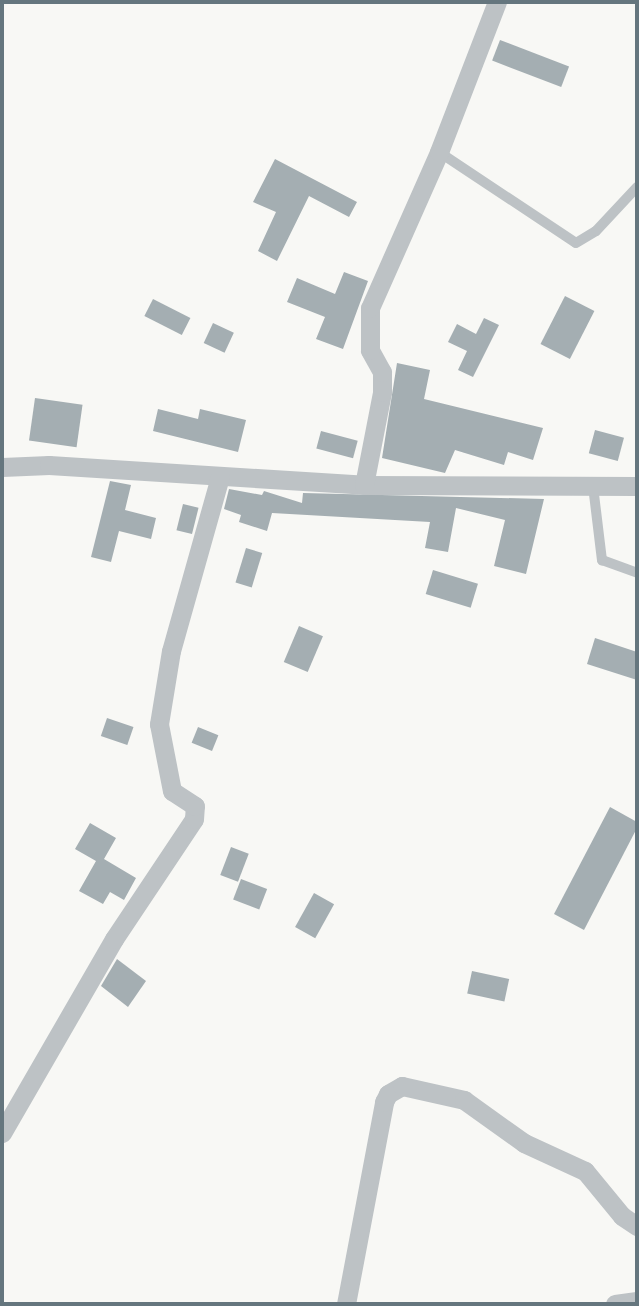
<!DOCTYPE html>
<style>
body{margin:0}
#map{position:relative;width:639px;height:1306px;overflow:hidden;background:#f8f8f5;font-family:Signika,sans-serif}
div>[style]{position:absolute}
.building>*{inset:0;background:#a4aeb2;transform-origin:0 0}
.service>*{height:10px;margin:-5px;padding:0 5px;transform-origin:5px;border-radius:5px;background:#bdc2c5}
.minor>*{height:19px;margin:-9.5px;padding:0 9.5px;transform-origin:9.5px;border-radius:9.5px;background:#bdc2c5}
span{translate:-50% -50%;white-space:nowrap;text-align:center;line-height:1.15;-webkit-text-stroke:7px #fff;paint-order:stroke}
.frame{position:absolute;inset:0;border:4px solid #65767e;pointer-events:none}
</style>
<div id="map">
<div class="building">
<i style="left:500px;top:40px;width:74px;height:22px;rotate:21deg"></i>
<i style="clip-path:polygon(275px 159px,357px 202px,349px 217px,309px 196px,277px 261px,258px 251px,276px 212px,253px 202px)"></i>
<i style="clip-path:polygon(344px 272px,368px 281px,343px 349px,316px 339px,325px 317px,287px 302px,297px 278px,335px 294px)"></i>
<i style="left:565px;top:296px;width:33px;height:54px;rotate:27deg"></i>
<i style="left:153px;top:299px;width:42px;height:19px;rotate:27deg"></i>
<i style="clip-path:polygon(484px 318px,499px 325px,473px 377px,458px 370px,467px 351px,448px 342px,457px 324px,476px 334px)"></i>
<i style="left:213px;top:323px;width:23px;height:22px;rotate:25deg"></i>
<i style="clip-path:polygon(397px 363px,430px 370px,424px 399px,543px 428px,533px 460px,508px 452px,504px 465px,455px 450px,445px 473px,382px 458px)"></i>
<i style="left:35px;top:398px;width:48px;height:43px;rotate:8deg"></i>
<i style="clip-path:polygon(158px 409px,198px 419px,200px 409px,246px 420px,238px 452px,153px 431px)"></i>
<i style="left:595px;top:430px;width:30px;height:24px;rotate:15deg"></i>
<i style="left:321px;top:431px;width:38px;height:18px;rotate:15deg"></i>
<i style="clip-path:polygon(110px 481px,131px 485px,125px 510px,156px 518px,151px 539px,119px 531px,111px 562px,91px 557px)"></i>
<i style="clip-path:polygon(229px 489px,262px 495px,264px 491px,302px 503px,303px 493px,544px 499px,526px 574px,494px 566px,505px 520px,456px 508px,448px 552px,425px 548px,430px 522px,272px 513px,267px 531px,239px 522px,241px 515px,224px 509px)"></i>
<i style="left:183px;top:504px;width:16px;height:27px;rotate:14deg"></i>
<i style="left:246px;top:548px;width:17px;height:36px;rotate:17deg"></i>
<i style="left:433px;top:570px;width:47px;height:25px;rotate:17deg"></i>
<i style="left:299px;top:626px;width:26px;height:39px;rotate:23deg"></i>
<i style="clip-path:polygon(595px 638px,637px 652px,637px 680px,587px 664px)"></i>
<i style="left:107px;top:718px;width:28px;height:19px;rotate:19deg"></i>
<i style="left:198px;top:727px;width:22px;height:17px;rotate:22deg"></i>
<i style="clip-path:polygon(610px 807px,637px 822px,637px 828px,584px 930px,554px 914px)"></i>
<i style="clip-path:polygon(90px 823px,116px 838px,104px 859px,136px 878px,124px 900px,110px 892px,103px 904px,79px 891px,96px 861px,75px 849px)"></i>
<i style="left:231px;top:847px;width:19px;height:30px;rotate:21deg"></i>
<i style="left:241px;top:879px;width:28px;height:22px;rotate:21deg"></i>
<i style="left:314px;top:893px;width:23px;height:39px;rotate:29deg"></i>
<i style="clip-path:polygon(117px 959px,146px 981px,128px 1007px,101px 986px)"></i>
<i style="left:472px;top:971px;width:38px;height:23px;rotate:12deg"></i>
</div>
<div class="service">
<i style="left:439px;top:152px;width:164px;rotate:33.6deg"></i>
<i style="left:576px;top:243px;width:23px;rotate:-31deg"></i>
<i style="left:596px;top:231px;width:60px;rotate:-47deg"></i>
<i style="left:593px;top:486px;width:75px;rotate:83.1deg"></i>
<i style="left:602px;top:560px;width:37px;rotate:20deg"></i>
</div>
<div class="minor">
<i style="left:2px;top:467px;width:47px;rotate:-2.4deg"></i>
<i style="left:49px;top:465px;width:316px;rotate:3.6deg"></i>
<i style="left:364px;top:485px;width:273px;rotate:0.2deg"></i>
<i style="left:364px;top:485px;width:95px;rotate:-79deg"></i>
<i style="left:382px;top:392px;width:20px;rotate:-90deg"></i>
<i style="left:382px;top:372px;width:25px;rotate:-119deg"></i>
<i style="left:370px;top:350px;width:42px;rotate:-90deg"></i>
<i style="left:370px;top:308px;width:171px;rotate:-66.1deg"></i>
<i style="left:439px;top:152px;width:161px;rotate:-68.9deg"></i>
<i style="left:2px;top:1133px;width:224px;rotate:-60deg"></i>
<i style="left:114px;top:939px;width:144px;rotate:-56.3deg"></i>
<i style="left:194px;top:819px;width:13px;rotate:-86deg"></i>
<i style="left:195px;top:806px;width:27px;rotate:-147deg"></i>
<i style="left:172px;top:791px;width:68px;rotate:-101deg"></i>
<i style="left:159px;top:724px;width:74px;rotate:-80.7deg"></i>
<i style="left:171px;top:651px;width:181px;rotate:-74.3deg"></i>
<i style="left:346px;top:1304px;width:206px;rotate:-79.3deg"></i>
<i style="left:384px;top:1102px;width:9px;rotate:-63deg"></i>
<i style="left:388px;top:1094px;width:16px;rotate:-30deg"></i>
<i style="left:402px;top:1086px;width:64px;rotate:12.7deg"></i>
<i style="left:464px;top:1100px;width:74px;rotate:35.6deg"></i>
<i style="left:524px;top:1143px;width:67px;rotate:24.7deg"></i>
<i style="left:585px;top:1171px;width:58px;rotate:50.6deg"></i>
<i style="left:622px;top:1216px;width:18px;rotate:34deg"></i>
<i style="left:615px;top:1304px;width:22px;rotate:-8deg"></i>
</div>
<div class="frame"></div>
</div>
